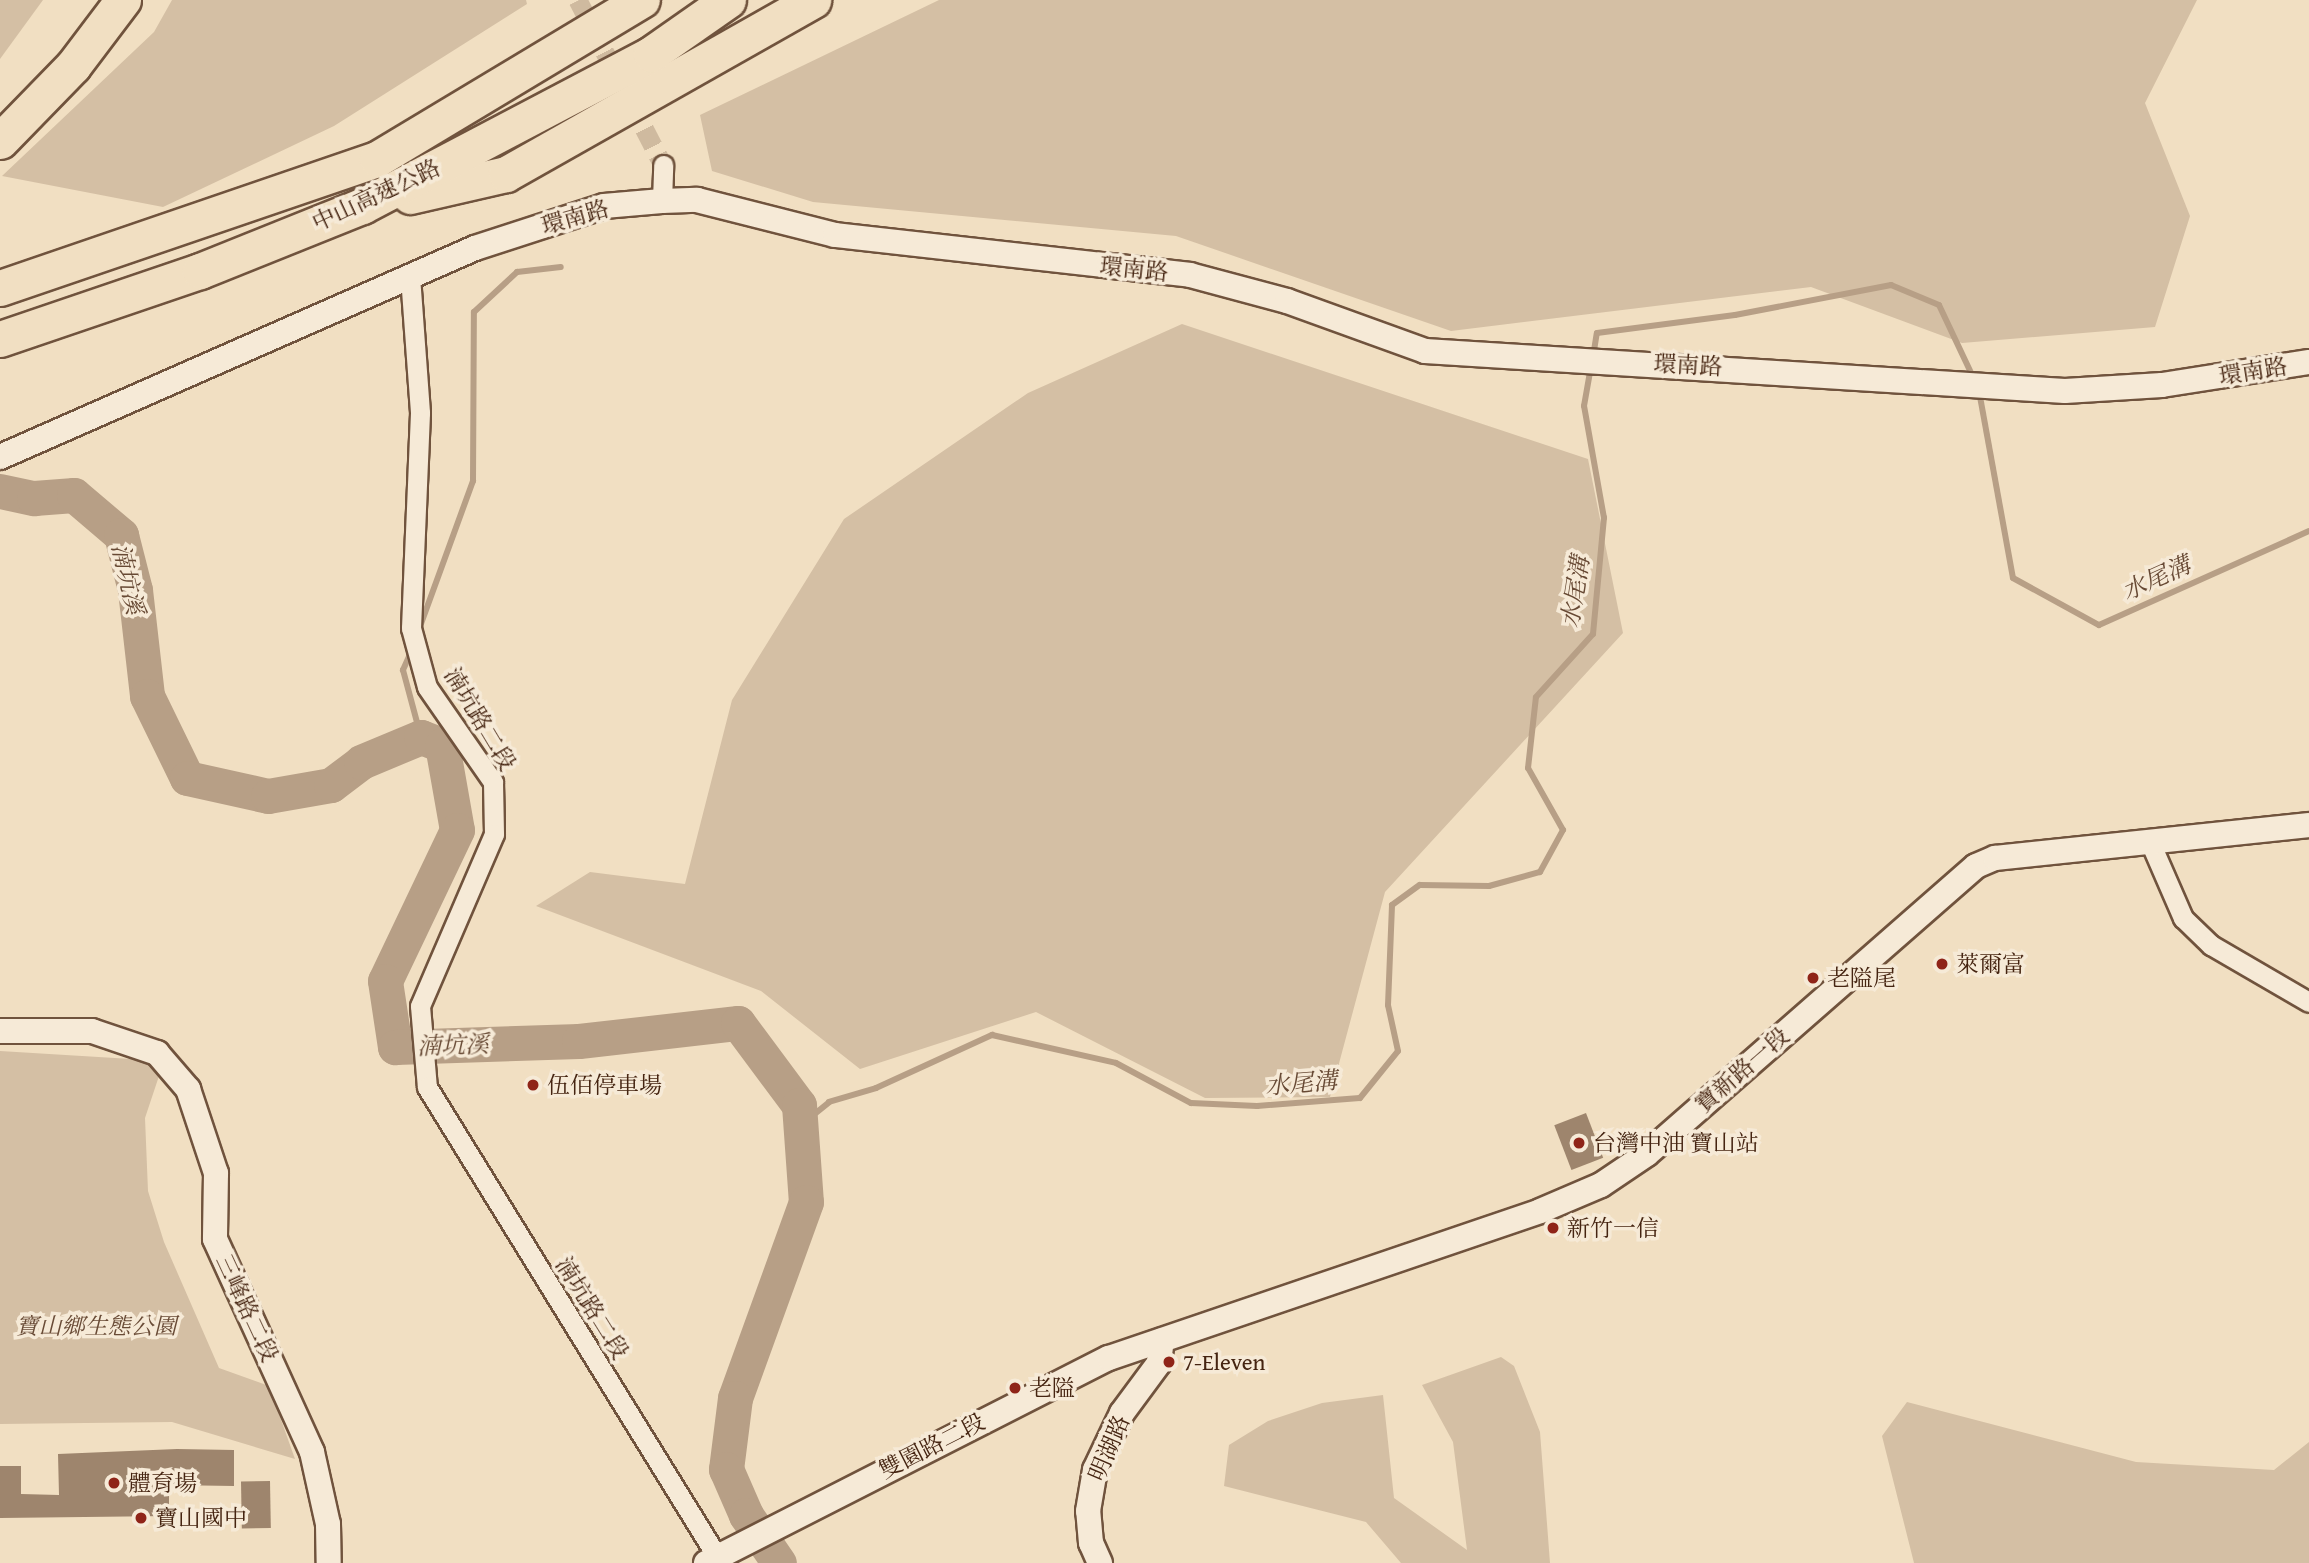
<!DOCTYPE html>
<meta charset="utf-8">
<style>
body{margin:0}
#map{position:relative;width:2309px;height:1563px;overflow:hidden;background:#f1dfc2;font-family:"Gentium Book Plus","Noto Serif TC",serif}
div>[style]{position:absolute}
.green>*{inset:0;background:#d4bfa4}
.stream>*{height:6px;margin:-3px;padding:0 3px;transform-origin:3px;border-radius:3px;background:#b79f86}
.river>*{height:35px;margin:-17.5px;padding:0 17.5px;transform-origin:17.5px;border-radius:17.5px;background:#b79f86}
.building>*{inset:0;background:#9e856d;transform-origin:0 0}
.minor-tunnel>*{height:19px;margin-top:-9.5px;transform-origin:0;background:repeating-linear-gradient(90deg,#cfba9f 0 19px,transparent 0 29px)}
.roads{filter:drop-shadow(2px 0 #70533d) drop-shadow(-2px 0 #70533d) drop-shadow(0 2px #70533d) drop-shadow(0 -2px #70533d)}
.minor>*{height:19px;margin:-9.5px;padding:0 9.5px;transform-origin:9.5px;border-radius:9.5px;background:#f6ead7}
.tertiary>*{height:24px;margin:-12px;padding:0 12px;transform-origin:12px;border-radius:12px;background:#f6ead7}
.motorway>*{height:35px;margin:-17.5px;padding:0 17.5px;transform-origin:17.5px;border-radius:17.5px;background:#f1dfc2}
.dots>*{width:19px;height:19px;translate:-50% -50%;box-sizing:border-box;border:4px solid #f6ead7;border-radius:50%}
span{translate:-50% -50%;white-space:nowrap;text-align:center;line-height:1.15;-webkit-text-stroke:7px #f6ead7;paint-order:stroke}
.street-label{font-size:23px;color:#452411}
.poi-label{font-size:23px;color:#452411}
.left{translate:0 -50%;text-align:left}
.park-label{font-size:23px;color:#694b36;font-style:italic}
.water-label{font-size:24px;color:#674934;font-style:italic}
</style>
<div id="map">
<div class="green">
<i style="clip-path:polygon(0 0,43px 0,0 59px)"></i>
<i style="clip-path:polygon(172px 0,526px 0,527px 4px,334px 126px,163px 207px,2px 176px,154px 32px)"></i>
<i style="clip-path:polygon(939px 0,2197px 0,2145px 103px,2190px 216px,2155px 327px,1962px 343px,1811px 287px,1451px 331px,1176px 236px,813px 202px,712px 171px,700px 115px)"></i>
<i style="clip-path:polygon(1182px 324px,1588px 459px,1623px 633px,1385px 892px,1330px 1097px,1205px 1098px,1036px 1012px,860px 1069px,761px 991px,536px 906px,590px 872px,685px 884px,732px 700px,844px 519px,1028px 393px)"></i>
<i style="clip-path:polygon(0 1051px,164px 1061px,145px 1118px,148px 1191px,164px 1242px,219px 1368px,269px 1386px,295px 1459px,172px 1422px,0 1424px)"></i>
<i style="clip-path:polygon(1501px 1357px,1514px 1366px,1540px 1432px,1550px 1563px,1401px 1563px,1366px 1522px,1224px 1486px,1229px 1445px,1268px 1421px,1322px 1403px,1383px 1395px,1394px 1498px,1467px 1550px,1453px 1442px,1422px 1385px)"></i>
<i style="clip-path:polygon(1907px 1402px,2136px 1462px,2274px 1470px,2309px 1442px,2309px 1563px,1914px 1563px,1882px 1436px)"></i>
</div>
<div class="stream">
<i style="left:1593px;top:357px;width:24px;rotate:-81deg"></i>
<i style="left:1597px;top:333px;width:139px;rotate:-7.4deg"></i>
<i style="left:1735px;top:315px;width:159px;rotate:-10.9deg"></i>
<i style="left:1891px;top:285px;width:52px;rotate:22.6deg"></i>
<i style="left:1939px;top:305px;width:84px;rotate:64.7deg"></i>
<i style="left:1979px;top:391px;width:190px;rotate:79.7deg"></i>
<i style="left:2013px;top:578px;width:98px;rotate:28.7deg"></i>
<i style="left:2099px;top:625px;width:230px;rotate:-24.1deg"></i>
<i style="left:418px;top:632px;width:161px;rotate:-70deg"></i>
<i style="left:473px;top:481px;width:169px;rotate:-89.7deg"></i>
<i style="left:474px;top:312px;width:59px;rotate:-42.9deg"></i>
<i style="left:517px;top:272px;width:44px;rotate:-6.5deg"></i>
<i style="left:411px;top:652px;width:20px;rotate:114deg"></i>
<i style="left:403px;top:670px;width:69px;rotate:75deg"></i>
<i style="left:801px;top:1125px;width:36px;rotate:-39deg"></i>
<i style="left:829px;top:1102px;width:49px;rotate:-16.6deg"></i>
<i style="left:876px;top:1088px;width:128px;rotate:-24.6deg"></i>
<i style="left:992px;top:1035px;width:127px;rotate:12.7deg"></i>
<i style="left:1116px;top:1063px;width:85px;rotate:28.1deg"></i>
<i style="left:1191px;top:1103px;width:66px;rotate:2.6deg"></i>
<i style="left:1257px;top:1106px;width:103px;rotate:-4.4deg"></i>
<i style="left:1360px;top:1098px;width:60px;rotate:-51deg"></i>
<i style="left:1398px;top:1051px;width:47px;rotate:-102.3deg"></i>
<i style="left:1388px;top:1005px;width:100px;rotate:-87.7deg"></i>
<i style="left:1392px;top:905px;width:34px;rotate:-36deg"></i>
<i style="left:1420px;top:885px;width:69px;rotate:0.8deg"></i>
<i style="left:1489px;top:886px;width:53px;rotate:-15.4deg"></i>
<i style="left:1540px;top:872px;width:48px;rotate:-61.3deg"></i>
<i style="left:1563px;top:830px;width:71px;rotate:-119.4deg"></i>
<i style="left:1528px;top:768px;width:71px;rotate:-83.6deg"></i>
<i style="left:1536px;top:697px;width:85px;rotate:-47.9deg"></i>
<i style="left:1593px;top:634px;width:117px;rotate:-84.6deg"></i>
<i style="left:1604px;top:518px;width:114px;rotate:-100.1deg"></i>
<i style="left:1584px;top:406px;width:40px;rotate:-80deg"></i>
</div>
<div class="river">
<i style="left:0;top:491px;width:35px;rotate:12deg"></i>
<i style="left:34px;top:498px;width:40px;rotate:-4.3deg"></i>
<i style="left:74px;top:495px;width:62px;rotate:40.4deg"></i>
<i style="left:121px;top:535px;width:57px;rotate:75.7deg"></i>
<i style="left:135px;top:590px;width:107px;rotate:83.5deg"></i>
<i style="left:147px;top:696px;width:91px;rotate:64deg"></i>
<i style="left:187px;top:778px;width:83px;rotate:12.5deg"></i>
<i style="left:268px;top:796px;width:64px;rotate:-9.9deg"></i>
<i style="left:331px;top:785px;width:38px;rotate:-37deg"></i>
<i style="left:361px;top:762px;width:65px;rotate:-22.6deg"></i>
<i style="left:421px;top:737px;width:22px;rotate:21deg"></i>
<i style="left:442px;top:745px;width:86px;rotate:80deg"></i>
<i style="left:457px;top:830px;width:167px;rotate:115.5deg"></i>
<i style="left:385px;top:981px;width:67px;rotate:81.4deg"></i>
<i style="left:395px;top:1047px;width:184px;rotate:-1.9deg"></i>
<i style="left:579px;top:1041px;width:160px;rotate:-6.5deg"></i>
<i style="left:738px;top:1023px;width:102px;rotate:53.4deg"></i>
<i style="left:799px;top:1105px;width:97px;rotate:85.9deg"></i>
<i style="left:806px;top:1202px;width:208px;rotate:109.9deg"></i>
<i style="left:735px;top:1398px;width:72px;rotate:97.2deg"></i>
<i style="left:726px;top:1469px;width:50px;rotate:66.5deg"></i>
<i style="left:746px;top:1515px;width:58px;rotate:55.5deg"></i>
</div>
<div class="building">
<i style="left:1586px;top:1113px;width:48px;height:34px;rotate:69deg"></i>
<i style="clip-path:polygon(177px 1449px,234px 1450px,234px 1486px,169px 1485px,169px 1516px,0 1518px,0 1466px,21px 1466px,21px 1494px,59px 1495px,58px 1454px)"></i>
<i style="left:270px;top:1481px;width:47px;height:29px;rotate:89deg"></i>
</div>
<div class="minor-tunnel">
<i style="left:578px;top:0;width:186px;rotate:62.7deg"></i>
</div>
<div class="roads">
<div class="minor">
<i style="left:662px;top:201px;width:36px;rotate:-88deg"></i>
<i style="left:410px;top:276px;width:137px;rotate:85.8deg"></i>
<i style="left:420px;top:413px;width:215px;rotate:92.4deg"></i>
<i style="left:411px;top:628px;width:61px;rotate:74.8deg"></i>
<i style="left:427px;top:687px;width:116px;rotate:55.2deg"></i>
<i style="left:493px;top:782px;width:52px;rotate:88.9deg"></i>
<i style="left:494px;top:834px;width:187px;rotate:113.3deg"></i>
<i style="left:420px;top:1006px;width:81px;rotate:85.1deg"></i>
<i style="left:427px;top:1087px;width:550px;rotate:58.3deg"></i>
<i style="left:2150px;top:842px;width:83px;rotate:66.5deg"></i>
<i style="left:2183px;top:918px;width:39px;rotate:44deg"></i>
<i style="left:2211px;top:945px;width:113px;rotate:30.2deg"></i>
</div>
<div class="tertiary">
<i style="left:0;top:457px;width:519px;rotate:-23.75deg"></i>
<i style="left:475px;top:248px;width:136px;rotate:-18deg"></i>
<i style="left:604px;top:206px;width:58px;rotate:-4.9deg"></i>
<i style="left:662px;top:201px;width:35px;rotate:-2deg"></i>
<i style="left:697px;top:200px;width:142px;rotate:14.2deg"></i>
<i style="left:835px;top:235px;width:357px;rotate:6.4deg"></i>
<i style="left:1190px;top:275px;width:100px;rotate:15deg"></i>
<i style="left:1287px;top:301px;width:147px;rotate:19.9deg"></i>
<i style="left:1425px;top:351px;width:641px;rotate:3.58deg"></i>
<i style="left:2065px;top:391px;width:97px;rotate:-3.5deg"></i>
<i style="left:2162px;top:385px;width:149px;rotate:-8.9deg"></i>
<i style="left:0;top:1031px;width:92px"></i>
<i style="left:92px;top:1031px;width:69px;rotate:18.7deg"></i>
<i style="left:157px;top:1053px;width:48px;rotate:49.3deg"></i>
<i style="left:188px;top:1089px;width:89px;rotate:71.6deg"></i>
<i style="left:216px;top:1173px;width:66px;rotate:90.9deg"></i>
<i style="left:215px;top:1239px;width:234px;rotate:65.5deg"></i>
<i style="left:312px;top:1452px;width:74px;rotate:77.5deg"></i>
<i style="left:328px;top:1524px;width:39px;rotate:89deg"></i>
<i style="left:706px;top:1563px;width:452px;rotate:-27deg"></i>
<i style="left:1109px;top:1358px;width:455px;rotate:-18.8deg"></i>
<i style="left:1540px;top:1211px;width:66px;rotate:-23.1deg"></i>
<i style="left:1601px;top:1185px;width:55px;rotate:-34deg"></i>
<i style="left:1647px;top:1154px;width:437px;rotate:-41.2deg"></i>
<i style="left:1976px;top:866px;width:21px;rotate:-23deg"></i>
<i style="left:1995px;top:858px;width:316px;rotate:-6deg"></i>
<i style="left:1100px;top:1563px;width:22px;rotate:-114deg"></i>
<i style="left:1091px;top:1543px;width:32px;rotate:-95deg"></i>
<i style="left:1088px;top:1511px;width:42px;rotate:-80.3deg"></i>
<i style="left:1095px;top:1470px;width:63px;rotate:-64.7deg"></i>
<i style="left:1122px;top:1413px;width:62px;rotate:-53.5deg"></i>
<i style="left:1159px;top:1363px;width:23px;rotate:-83deg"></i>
</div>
<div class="motorway">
<i style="left:0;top:141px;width:105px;rotate:-45.8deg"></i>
<i style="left:73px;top:66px;width:83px;rotate:-52.9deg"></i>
<i style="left:410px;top:196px;width:98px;rotate:-12.9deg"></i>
<i style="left:506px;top:174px;width:353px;rotate:-29.5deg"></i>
<i style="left:0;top:288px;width:398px;rotate:-18.9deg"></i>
<i style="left:377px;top:159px;width:309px;rotate:-31deg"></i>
<i style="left:0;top:339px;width:211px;rotate:-18.8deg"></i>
<i style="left:200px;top:271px;width:175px;rotate:-21.9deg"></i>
<i style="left:362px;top:206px;width:327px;rotate:-27.7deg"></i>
<i style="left:651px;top:54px;width:94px;rotate:-35deg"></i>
</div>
</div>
<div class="dots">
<i style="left:1942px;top:964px;background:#8f2418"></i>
<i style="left:1813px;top:978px;background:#8f2418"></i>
<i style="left:533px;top:1085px;background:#8f2418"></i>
<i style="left:1579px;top:1143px;background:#8f2418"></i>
<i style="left:1553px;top:1228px;background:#8f2418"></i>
<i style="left:1169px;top:1362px;background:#8f2418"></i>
<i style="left:1015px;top:1388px;background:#8f2418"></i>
<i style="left:114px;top:1483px;background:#8f2418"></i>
<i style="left:141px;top:1518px;background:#8f2418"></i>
</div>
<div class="street-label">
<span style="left:376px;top:195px;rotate:-25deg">中山高速公路</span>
<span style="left:575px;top:217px;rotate:-16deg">環南路</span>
<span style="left:1134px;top:269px;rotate:6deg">環南路</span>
<span style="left:1688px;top:365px;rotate:3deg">環南路</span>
<span style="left:2253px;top:371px;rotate:-9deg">環南路</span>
<span style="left:480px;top:719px;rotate:59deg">湳坑路二段</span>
<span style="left:1742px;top:1070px;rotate:-41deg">寶新路一段</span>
<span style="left:247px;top:1308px;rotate:65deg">三峰路二段</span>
<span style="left:592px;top:1308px;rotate:58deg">湳坑路二段</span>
<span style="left:932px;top:1446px;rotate:-27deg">雙園路二段</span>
<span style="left:1109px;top:1448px;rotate:-67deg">明湖路</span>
</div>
<div class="poi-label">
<span class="left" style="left:1956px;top:964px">萊爾富</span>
<span class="left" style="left:1827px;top:978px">老隘尾</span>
<span class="left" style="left:547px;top:1085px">伍佰停車場</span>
<span class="left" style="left:1593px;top:1143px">台灣中油 寶山站</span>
<span class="left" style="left:1567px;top:1228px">新竹一信</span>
<span class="left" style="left:1183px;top:1362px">7-Eleven</span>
<span class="left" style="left:1029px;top:1388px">老隘</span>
<span class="left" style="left:128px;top:1483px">體育場</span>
<span class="left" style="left:155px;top:1518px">寶山國中</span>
</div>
<div class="park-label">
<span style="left:96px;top:1326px">寶山鄉生態公園</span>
</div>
<div class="water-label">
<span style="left:2156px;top:578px;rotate:-24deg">水尾溝</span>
<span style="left:128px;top:579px;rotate:77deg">湳坑溪</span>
<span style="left:1575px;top:592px;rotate:-81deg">水尾溝</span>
<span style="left:453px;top:1045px;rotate:-2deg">湳坑溪</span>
<span style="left:1301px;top:1083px;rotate:-5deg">水尾溝</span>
</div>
</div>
